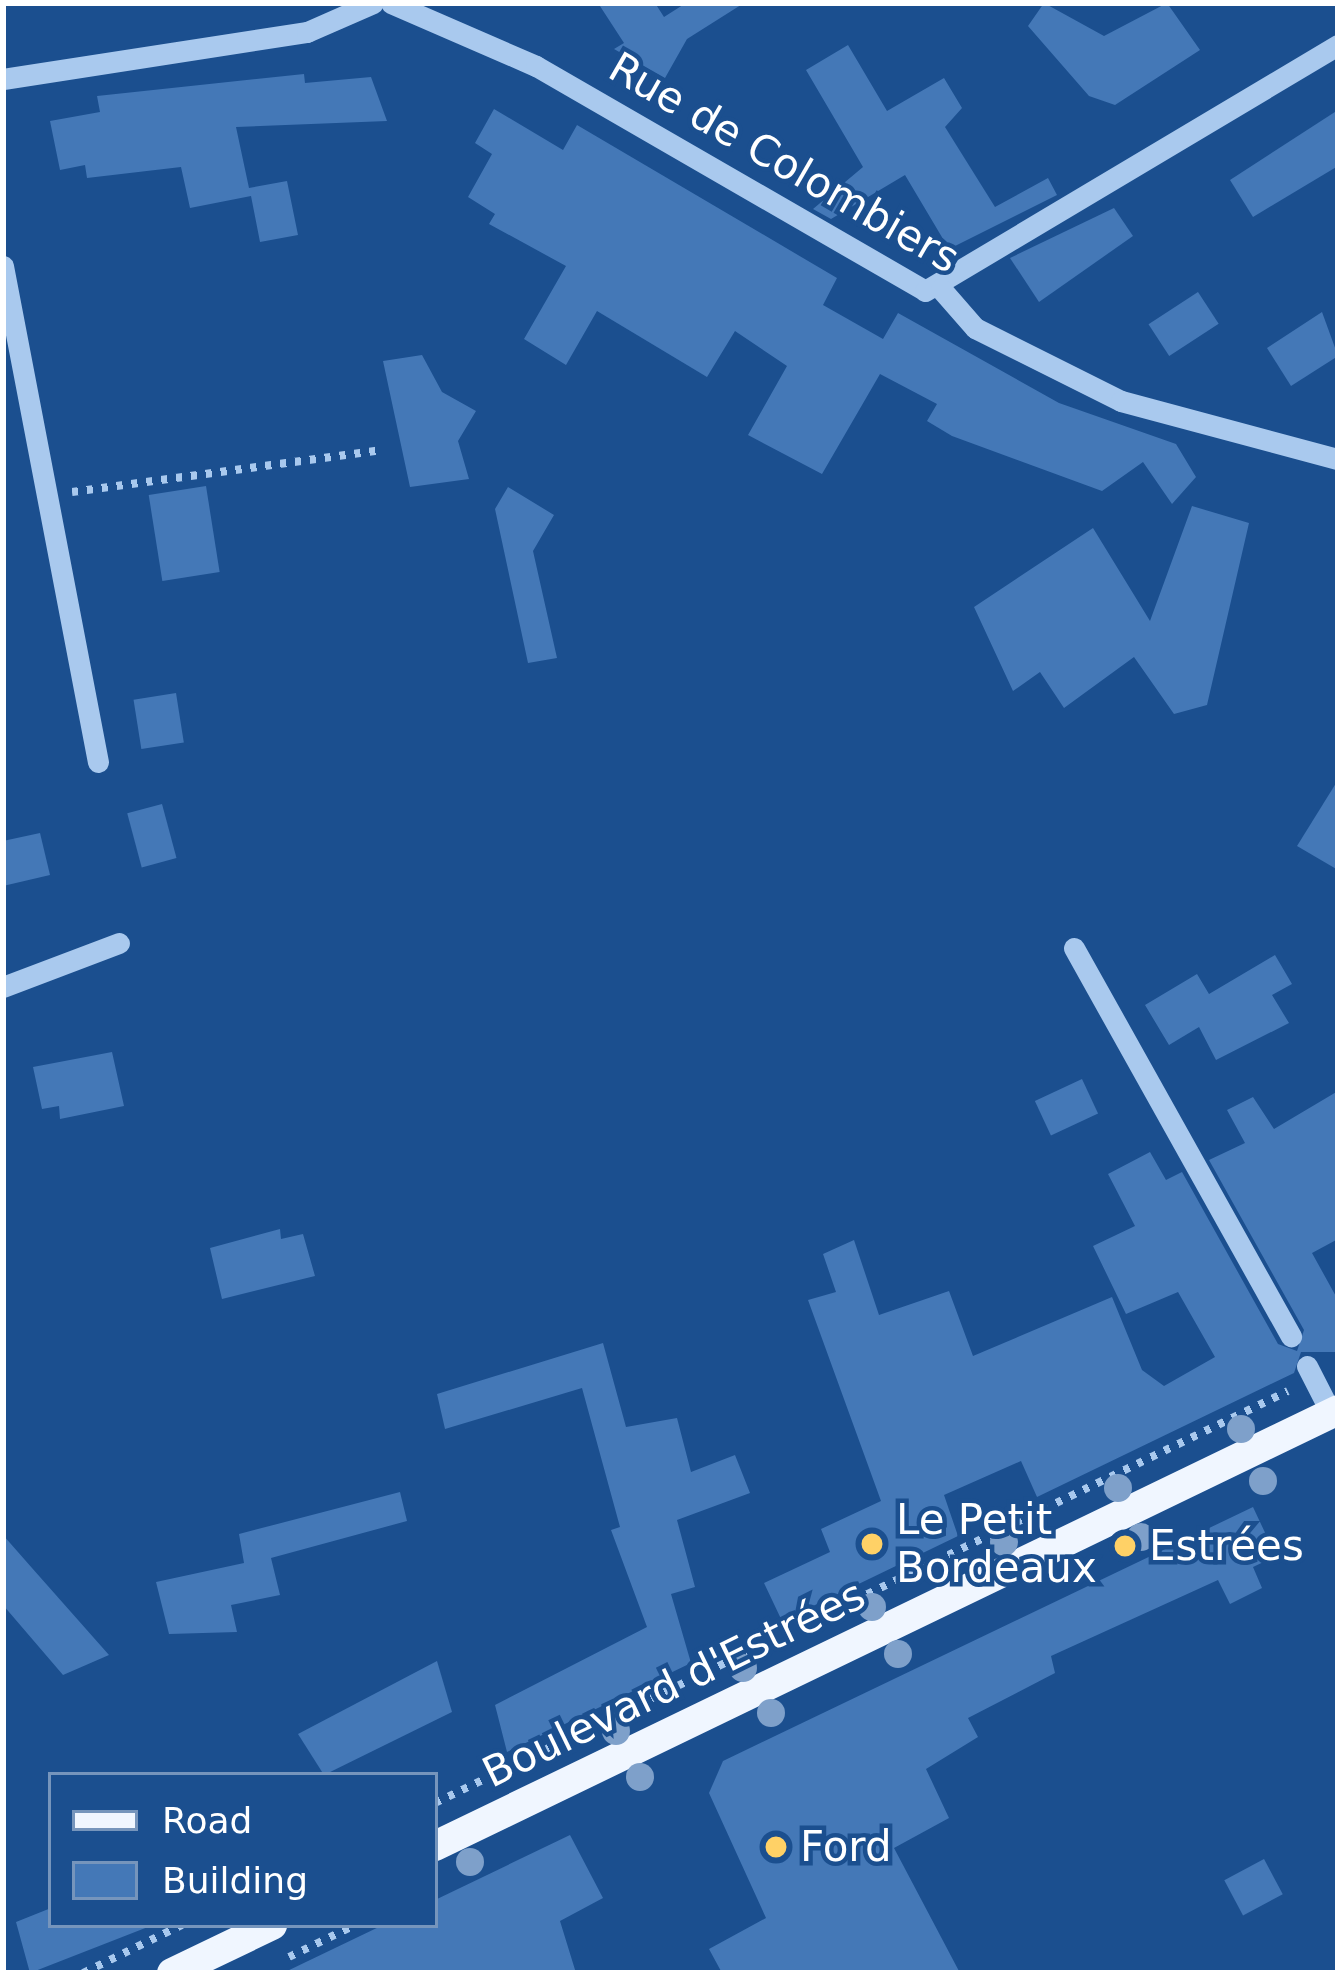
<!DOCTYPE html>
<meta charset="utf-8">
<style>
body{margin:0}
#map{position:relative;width:1341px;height:1976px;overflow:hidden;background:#1b4f8f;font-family:"DejaVu Sans",sans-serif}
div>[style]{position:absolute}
.building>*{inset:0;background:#4478b7;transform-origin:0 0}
.path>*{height:8px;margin-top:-4px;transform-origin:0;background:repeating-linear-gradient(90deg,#a9c9ee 0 6px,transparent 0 15px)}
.minor>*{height:21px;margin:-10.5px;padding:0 10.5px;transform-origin:10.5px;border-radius:10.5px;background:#a9c9ee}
.major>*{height:30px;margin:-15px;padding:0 15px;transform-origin:15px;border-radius:15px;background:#f0f6ff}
.trees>*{width:28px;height:28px;margin:-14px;border-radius:50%;background:#7ea0ca}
.dots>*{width:33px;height:33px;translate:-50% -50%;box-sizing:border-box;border:6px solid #1b4f8f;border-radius:50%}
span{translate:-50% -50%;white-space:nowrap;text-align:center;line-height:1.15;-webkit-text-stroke:9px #1b4f8f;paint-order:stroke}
.street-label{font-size:42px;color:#fff}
.poi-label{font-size:42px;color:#fff}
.left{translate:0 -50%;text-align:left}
.frame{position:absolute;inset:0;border:6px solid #fff;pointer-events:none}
.legend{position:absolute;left:48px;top:1772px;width:390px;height:156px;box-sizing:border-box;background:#1b4f8f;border:3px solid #7695bc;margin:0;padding:15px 21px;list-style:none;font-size:36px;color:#fff}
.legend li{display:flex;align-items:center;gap:24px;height:60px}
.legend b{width:60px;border:3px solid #7695bc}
</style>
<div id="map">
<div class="building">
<i style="clip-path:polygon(598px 3px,655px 3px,664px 17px,686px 3px,744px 3px,687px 39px,665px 78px,614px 49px,624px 43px)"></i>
<i style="clip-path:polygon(1044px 3px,1104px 36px,1167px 3px,1200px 50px,1115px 105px,1089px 96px,1028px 26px)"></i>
<i style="clip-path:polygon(848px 45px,887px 111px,944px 78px,962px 108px,945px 127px,995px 207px,1048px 178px,1057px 195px,949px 249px,905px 175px,831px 219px,813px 209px,863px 167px,806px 70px)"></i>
<i style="clip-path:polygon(304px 74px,305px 83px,371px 77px,387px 121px,236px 127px,249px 188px,287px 181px,298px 235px,260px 242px,251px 196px,190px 208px,181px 167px,87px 178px,85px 165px,60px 170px,50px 121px,100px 112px,97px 96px)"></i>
<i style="clip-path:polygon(494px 109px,563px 150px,577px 125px,837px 278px,823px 305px,883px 339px,898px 313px,1059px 403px,1176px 444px,1196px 477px,1172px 504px,1143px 462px,1102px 491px,952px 436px,927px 421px,937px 404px,880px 374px,822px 474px,748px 435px,787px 366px,735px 331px,707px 377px,597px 311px,566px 365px,524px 339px,566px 266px,489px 224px,495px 214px,468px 197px,492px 154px,475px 143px)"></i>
<i style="clip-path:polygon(1338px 110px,1338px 166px,1253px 217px,1230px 180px)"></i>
<i style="clip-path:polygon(1114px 208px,1133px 236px,1039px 302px,1010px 258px)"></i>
<i style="left:1198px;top:292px;width:38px;height:59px;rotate:57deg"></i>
<i style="clip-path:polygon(1322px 312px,1338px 356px,1291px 386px,1267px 348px)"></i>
<i style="clip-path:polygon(422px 355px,442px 392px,476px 411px,458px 441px,469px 479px,410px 487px,383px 361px)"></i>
<i style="left:206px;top:486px;width:87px;height:58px;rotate:81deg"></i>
<i style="clip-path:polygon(508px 487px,554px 515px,533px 551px,557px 658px,528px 663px,495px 509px)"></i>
<i style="clip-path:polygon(1192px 506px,1249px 523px,1207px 705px,1174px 714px,1134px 657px,1064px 708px,1040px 672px,1013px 691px,974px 607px,1093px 528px,1150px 621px)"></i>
<i style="left:176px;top:693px;width:50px;height:43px;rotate:81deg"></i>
<i style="clip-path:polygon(1338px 780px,1338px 870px,1297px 846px)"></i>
<i style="left:162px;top:804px;width:56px;height:36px;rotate:75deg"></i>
<i style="clip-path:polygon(40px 833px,50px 875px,3px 886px,3px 841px)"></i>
<i style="clip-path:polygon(1275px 955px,1292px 984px,1272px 995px,1289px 1023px,1216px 1060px,1199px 1027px,1169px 1045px,1145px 1005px,1197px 974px,1209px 994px)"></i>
<i style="clip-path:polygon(112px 1052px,124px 1106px,60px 1119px,59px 1106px,42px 1109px,33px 1067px)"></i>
<i style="left:1082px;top:1079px;width:38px;height:52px;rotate:65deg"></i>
<i style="clip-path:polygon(1338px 1091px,1338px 1239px,1312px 1253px,1338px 1300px,1338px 1352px,1301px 1352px,1294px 1373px,1037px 1497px,1021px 1461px,944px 1495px,958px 1536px,782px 1621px,764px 1583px,830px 1552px,821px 1529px,881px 1501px,808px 1300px,836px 1292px,823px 1254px,854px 1240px,879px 1315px,949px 1291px,973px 1356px,1112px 1297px,1142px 1370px,1164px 1386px,1215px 1357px,1178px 1292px,1126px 1314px,1093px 1246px,1135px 1226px,1108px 1174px,1150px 1152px,1166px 1180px,1182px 1172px,1278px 1344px,1297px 1351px,1304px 1330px,1209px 1160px,1245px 1143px,1227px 1110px,1253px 1097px,1274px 1129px)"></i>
<i style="clip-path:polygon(280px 1229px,281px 1239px,303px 1234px,315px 1276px,222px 1299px,210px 1248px)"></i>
<i style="clip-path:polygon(603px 1343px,626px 1427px,677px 1418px,691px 1472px,735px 1455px,750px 1493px,677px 1520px,695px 1587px,671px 1594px,691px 1663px,507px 1752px,495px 1705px,647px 1627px,611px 1530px,620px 1527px,582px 1388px,445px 1429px,437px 1394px)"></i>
<i style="clip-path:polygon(400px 1492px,407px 1521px,271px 1558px,280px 1595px,231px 1605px,237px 1632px,169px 1634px,156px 1582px,244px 1563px,239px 1534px)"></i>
<i style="clip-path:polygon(1253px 1507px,1276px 1556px,1253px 1567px,1262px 1588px,1230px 1604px,1218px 1580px,1051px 1656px,1055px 1673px,968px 1718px,978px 1737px,926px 1769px,949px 1818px,894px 1848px,960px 1973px,722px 1973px,709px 1949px,766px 1918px,709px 1793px,723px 1761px)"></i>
<i style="clip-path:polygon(3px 1535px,32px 1568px,109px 1655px,63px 1675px,3px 1605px)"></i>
<i style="clip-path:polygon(437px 1661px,452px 1712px,324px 1775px,298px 1734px)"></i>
<i style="clip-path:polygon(570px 1835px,603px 1898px,560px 1921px,576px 1973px,283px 1973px,383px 1925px,435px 1925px,435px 1900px)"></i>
<i style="left:1264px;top:1859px;width:40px;height:45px;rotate:62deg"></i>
<i style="clip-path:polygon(51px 1908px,51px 1925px,153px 1925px,30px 1973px,16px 1922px)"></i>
</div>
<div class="path">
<i style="left:72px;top:492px;width:313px;rotate:-7.7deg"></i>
<i style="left:435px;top:1803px;width:947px;rotate:-25.78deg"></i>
<i style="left:289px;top:1957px;width:73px;rotate:-25.9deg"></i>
<i style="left:83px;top:1973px;width:110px;rotate:-25.9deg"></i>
</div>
<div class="minor">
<i style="left:391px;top:3px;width:158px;rotate:23.5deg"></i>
<i style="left:536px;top:66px;width:449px;rotate:30deg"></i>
<i style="left:925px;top:291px;width:481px;rotate:-30.8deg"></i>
<i style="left:3px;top:79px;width:308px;rotate:-8.8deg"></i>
<i style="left:307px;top:32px;width:72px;rotate:-23.7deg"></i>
<i style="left:3px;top:266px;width:505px;rotate:79.16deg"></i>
<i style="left:941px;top:289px;width:52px;rotate:48.9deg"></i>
<i style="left:975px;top:328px;width:163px;rotate:26.6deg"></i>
<i style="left:1121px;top:401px;width:225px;rotate:15deg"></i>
<i style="left:1074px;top:948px;width:445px;rotate:60.8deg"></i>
<i style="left:3px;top:987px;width:124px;rotate:-20.8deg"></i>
<i style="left:1307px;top:1366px;width:53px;rotate:62.9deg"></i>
</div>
<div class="major">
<i style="left:435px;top:1846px;width:1003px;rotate:-25.77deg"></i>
<i style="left:172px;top:1973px;width:111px;rotate:-25.6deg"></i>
</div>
<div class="trees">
<i style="left:1241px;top:1429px"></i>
<i style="left:1263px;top:1481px"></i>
<i style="left:1118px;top:1488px"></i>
<i style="left:1141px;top:1537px"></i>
<i style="left:1004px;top:1542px"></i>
<i style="left:872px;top:1607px"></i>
<i style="left:898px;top:1654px"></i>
<i style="left:743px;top:1668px"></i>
<i style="left:771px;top:1713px"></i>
<i style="left:616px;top:1731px"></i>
<i style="left:640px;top:1777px"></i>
<i style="left:470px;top:1862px"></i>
</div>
<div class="dots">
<i style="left:872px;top:1544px;background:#ffd166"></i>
<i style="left:1125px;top:1546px;background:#ffd166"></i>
<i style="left:776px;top:1847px;background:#ffd166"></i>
</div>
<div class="street-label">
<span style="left:784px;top:163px;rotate:30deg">Rue de Colombiers</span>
<span style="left:674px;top:1684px;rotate:-26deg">Boulevard d'Estrées</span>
</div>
<div class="poi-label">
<span class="left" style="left:896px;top:1544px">Le Petit<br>Bordeaux</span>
<span class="left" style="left:1149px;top:1546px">Estrées</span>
<span class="left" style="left:800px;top:1847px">Ford</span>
</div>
<div class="frame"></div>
<ul class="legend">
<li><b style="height:15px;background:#f0f6ff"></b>Road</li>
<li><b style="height:33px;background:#4478b7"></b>Building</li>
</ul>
</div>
